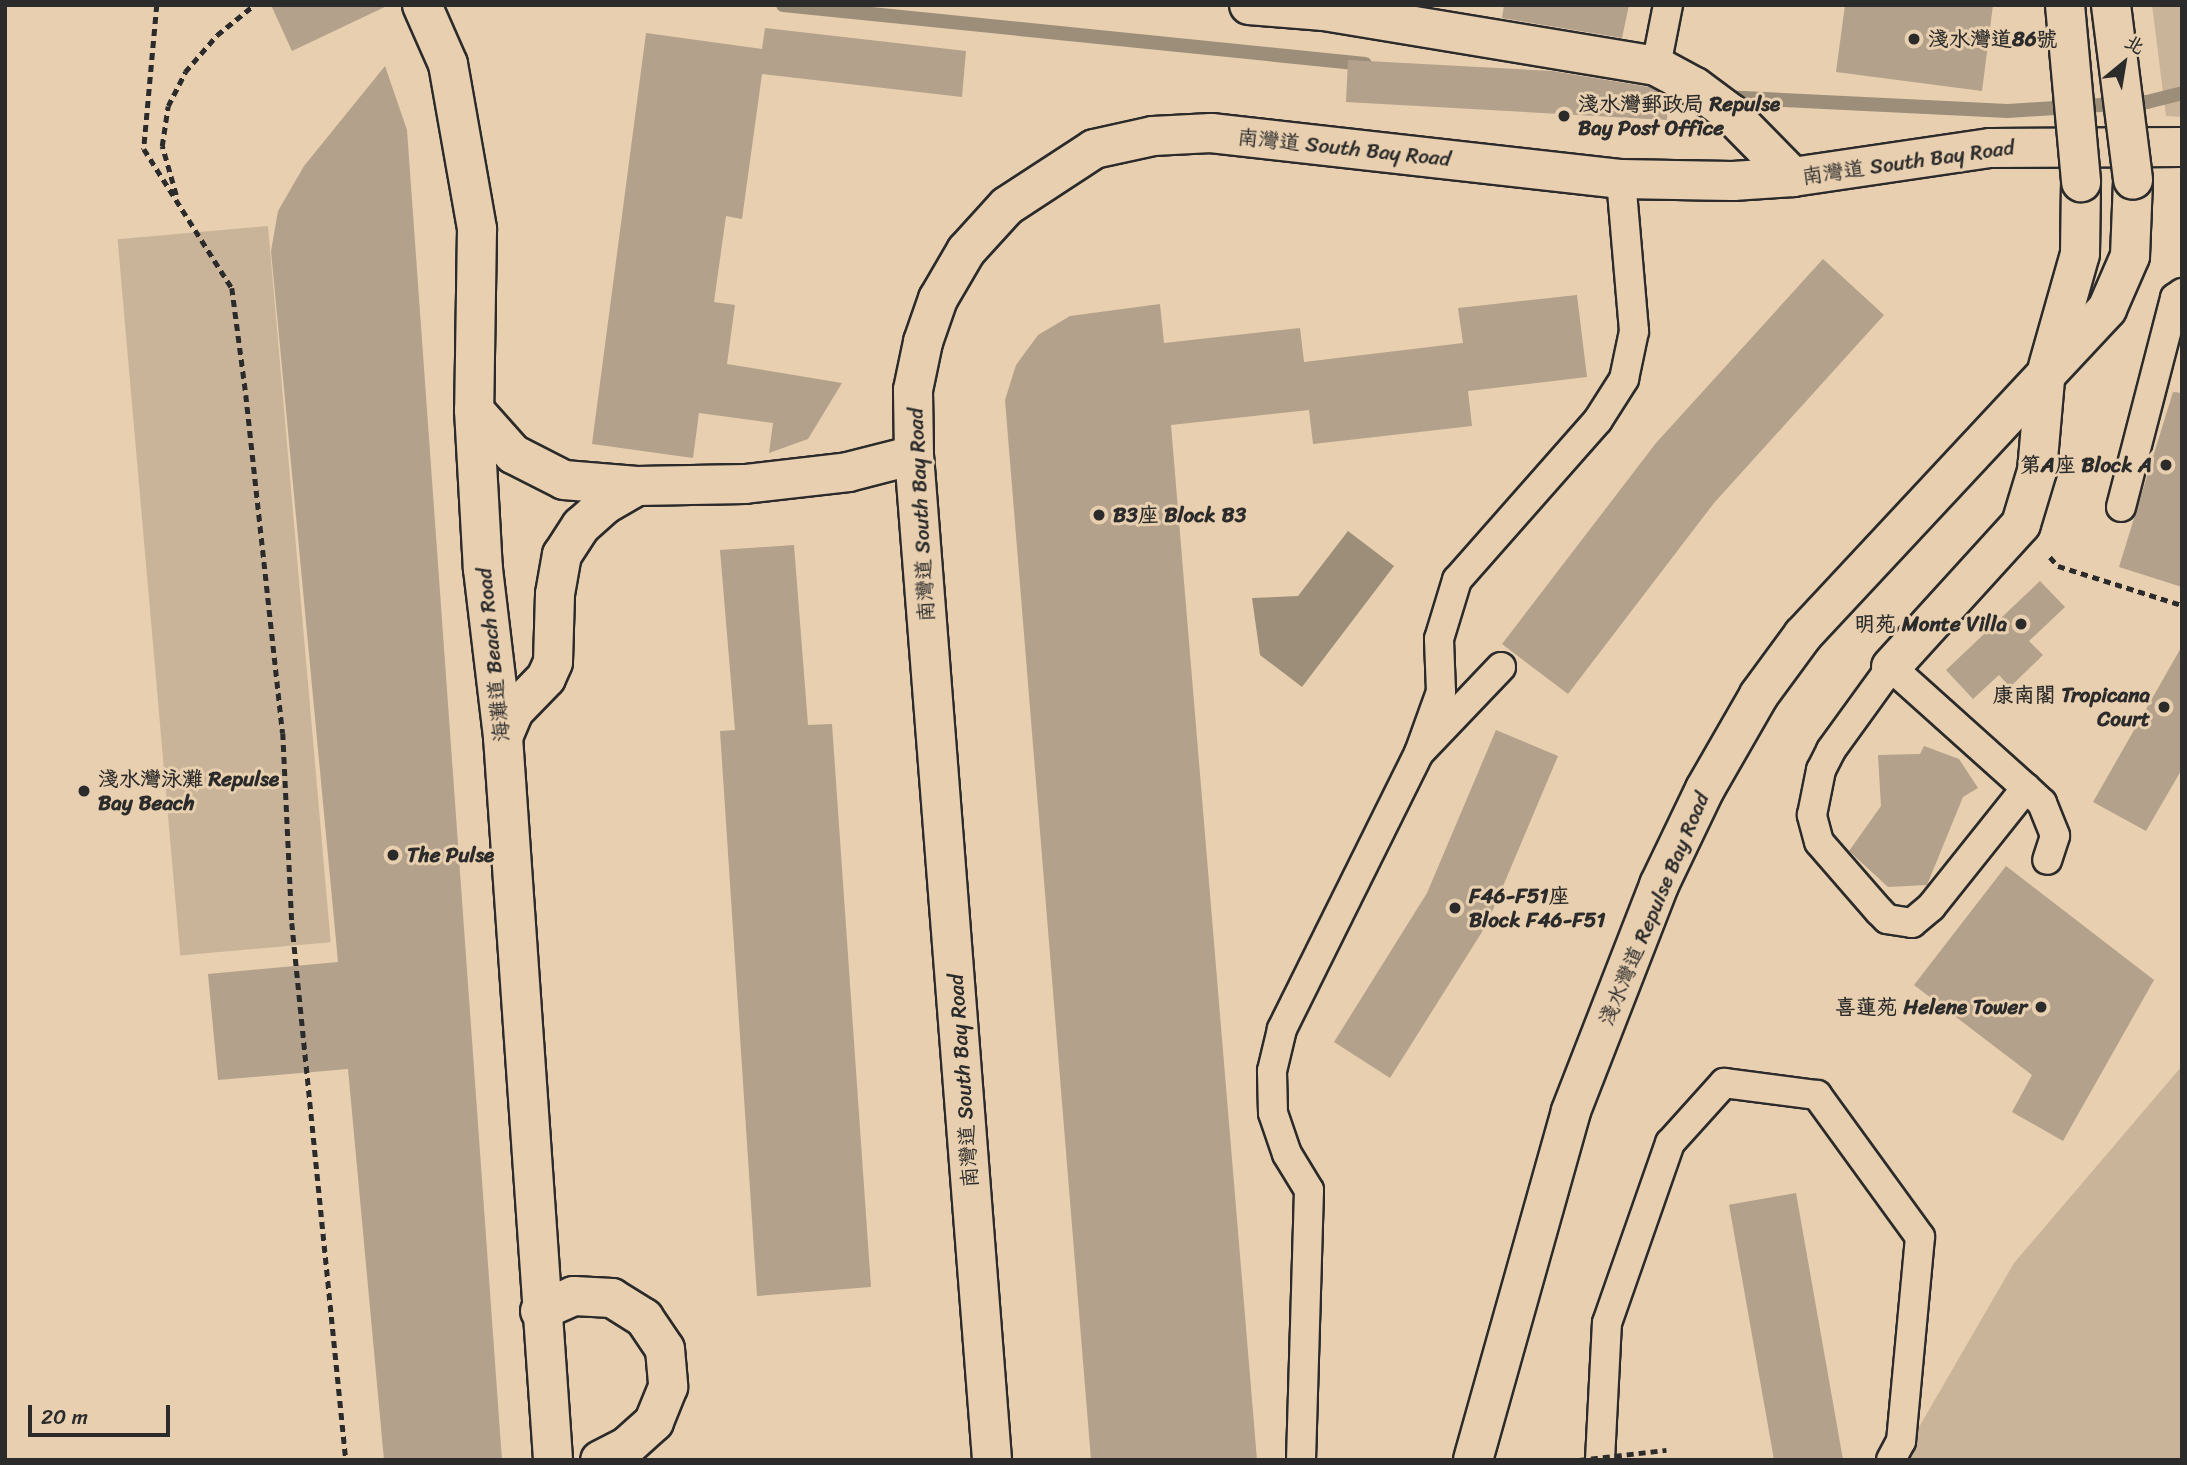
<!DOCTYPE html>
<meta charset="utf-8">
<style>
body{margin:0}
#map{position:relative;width:2187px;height:1465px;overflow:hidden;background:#e8cfaf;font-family:Sriracha,"LXGW WenKai TC",sans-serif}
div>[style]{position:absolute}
.green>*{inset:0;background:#c9b499;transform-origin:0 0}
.water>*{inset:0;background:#9d8e7a}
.stream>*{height:14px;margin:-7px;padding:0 7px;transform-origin:7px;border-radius:7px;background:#9d8e7a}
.building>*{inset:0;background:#b3a18b;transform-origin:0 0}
.path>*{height:4.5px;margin-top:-2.25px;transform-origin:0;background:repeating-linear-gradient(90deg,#2b2b2b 0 7px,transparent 0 12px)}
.roads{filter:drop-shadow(2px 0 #2b2b2b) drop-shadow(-2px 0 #2b2b2b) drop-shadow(0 2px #2b2b2b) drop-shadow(0 -2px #2b2b2b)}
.service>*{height:28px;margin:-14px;padding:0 14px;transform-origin:14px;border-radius:14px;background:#e8cfaf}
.minor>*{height:38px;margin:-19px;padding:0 19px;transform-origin:19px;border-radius:19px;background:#e8cfaf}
.tertiary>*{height:38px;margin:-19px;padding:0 19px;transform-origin:19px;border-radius:19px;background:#e8cfaf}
.secondary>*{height:38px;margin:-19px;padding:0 19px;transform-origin:19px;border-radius:19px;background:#e8cfaf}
.path-bridge>*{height:4.5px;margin-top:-2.25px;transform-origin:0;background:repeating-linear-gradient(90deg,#2b2b2b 0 7px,transparent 0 12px)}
.bridges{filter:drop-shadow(2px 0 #2b2b2b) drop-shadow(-2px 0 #2b2b2b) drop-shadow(0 2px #2b2b2b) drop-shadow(0 -2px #2b2b2b)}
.secondary-bridge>*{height:38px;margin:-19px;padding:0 19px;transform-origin:19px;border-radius:19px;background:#e8cfaf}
.dots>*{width:19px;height:19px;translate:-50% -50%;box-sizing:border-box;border:4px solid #e8cfaf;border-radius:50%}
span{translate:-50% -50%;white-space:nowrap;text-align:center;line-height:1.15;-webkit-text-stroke:6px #e8cfaf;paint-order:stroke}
.poi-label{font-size:21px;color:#2b2b2b;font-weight:700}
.left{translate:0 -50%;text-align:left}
.right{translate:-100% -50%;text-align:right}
.street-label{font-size:21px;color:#2b2b2b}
.frame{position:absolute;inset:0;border:7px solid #2b2b2b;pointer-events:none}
.north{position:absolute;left:2089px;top:28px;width:70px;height:70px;-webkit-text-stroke:5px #e8cfaf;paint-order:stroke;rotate:30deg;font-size:19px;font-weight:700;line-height:28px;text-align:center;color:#2b2b2b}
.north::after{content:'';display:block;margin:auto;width:24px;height:32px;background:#2b2b2b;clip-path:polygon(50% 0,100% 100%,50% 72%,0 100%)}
.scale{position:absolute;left:28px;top:1405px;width:142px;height:32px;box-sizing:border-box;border:4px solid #2b2b2b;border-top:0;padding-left:9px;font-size:21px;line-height:24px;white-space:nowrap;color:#2b2b2b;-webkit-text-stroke:5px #e8cfaf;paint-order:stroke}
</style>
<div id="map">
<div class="green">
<i style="clip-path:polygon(2152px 5px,2182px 5px,2182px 117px,2166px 116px)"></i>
<i style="left:268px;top:226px;width:719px;height:151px;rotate:85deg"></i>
<i style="clip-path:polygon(2182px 1066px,2182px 1460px,1900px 1460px,2014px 1263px)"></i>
</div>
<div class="water">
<i style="clip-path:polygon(1348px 531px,1394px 566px,1302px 687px,1260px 655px,1252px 598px,1298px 596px)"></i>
</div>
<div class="stream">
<i style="left:783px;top:5px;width:585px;rotate:5.79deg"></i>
<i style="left:1723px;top:97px;width:285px;rotate:2.8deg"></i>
<i style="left:2008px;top:111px;width:139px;rotate:-3.7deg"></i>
<i style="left:2147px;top:102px;width:36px;rotate:-14deg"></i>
</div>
<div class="building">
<i style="clip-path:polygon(271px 5px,389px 5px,292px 51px)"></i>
<i style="clip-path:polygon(1504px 5px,1629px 5px,1622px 38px,1502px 18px)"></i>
<i style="clip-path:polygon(1845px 5px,1993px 5px,1982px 91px,1836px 72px)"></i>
<i style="clip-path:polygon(765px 28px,966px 51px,962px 97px,762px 74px,742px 219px,726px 216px,714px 302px,735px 305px,727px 364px,842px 383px,808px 439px,769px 453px,773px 423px,699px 413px,693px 458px,592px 444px,646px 33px,762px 49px)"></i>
<i style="clip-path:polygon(1348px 60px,1552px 71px,1649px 87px,1668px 97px,1667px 120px,1346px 102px)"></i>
<i style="clip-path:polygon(385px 66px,407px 130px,502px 1460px,384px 1460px,348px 1069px,218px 1080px,208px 974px,338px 962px,271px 251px,278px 211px,304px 166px)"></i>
<i style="clip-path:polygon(1823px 259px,1884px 315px,1714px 503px,1568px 694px,1502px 644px,1656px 443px)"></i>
<i style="clip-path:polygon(1577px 295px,1587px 377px,1468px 391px,1472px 426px,1313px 444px,1309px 410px,1171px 425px,1257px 1460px,1091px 1460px,1005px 400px,1016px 365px,1038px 335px,1070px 316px,1160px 304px,1164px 343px,1300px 328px,1304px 362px,1463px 343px,1458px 308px)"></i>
<i style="clip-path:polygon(2173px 392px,2182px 393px,2182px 587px,2119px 567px)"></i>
<i style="clip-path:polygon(794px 545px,808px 725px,832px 724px,871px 1287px,757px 1296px,720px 731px,735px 730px,720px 550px)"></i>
<i style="clip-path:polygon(2040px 581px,2065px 607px,2029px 641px,2043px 655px,2010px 687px,1999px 675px,1973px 699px,1946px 670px)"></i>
<i style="clip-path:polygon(2182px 646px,2182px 769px,2146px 831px,2093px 802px)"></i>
<i style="clip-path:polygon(1496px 730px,1558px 756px,1487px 924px,1390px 1078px,1334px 1042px,1427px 893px)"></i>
<i style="clip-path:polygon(1924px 746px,1959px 759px,1978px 788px,1963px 797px,1927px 885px,1888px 887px,1849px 851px,1881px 806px,1878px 755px,1920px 754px)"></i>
<i style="clip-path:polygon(2006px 866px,2154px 980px,2063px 1141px,2012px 1112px,2032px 1075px,1914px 985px)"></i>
<i style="left:1796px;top:1193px;width:271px;height:68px;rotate:80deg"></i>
</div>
<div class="path">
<i style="left:157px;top:5px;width:145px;rotate:95.2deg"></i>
<i style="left:144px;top:149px;width:165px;rotate:57.7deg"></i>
<i style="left:232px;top:288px;width:108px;rotate:82.5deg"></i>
<i style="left:246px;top:395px;width:340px;rotate:83.8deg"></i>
<i style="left:283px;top:733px;width:190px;rotate:87.3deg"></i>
<i style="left:292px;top:923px;width:540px;rotate:84.26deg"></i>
<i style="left:176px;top:195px;width:51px;rotate:-105.9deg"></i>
<i style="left:162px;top:146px;width:40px;rotate:-81.5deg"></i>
<i style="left:168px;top:106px;width:38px;rotate:-63deg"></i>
<i style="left:185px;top:72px;width:49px;rotate:-49.1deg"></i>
<i style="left:217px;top:35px;width:48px;rotate:-39deg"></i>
<i style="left:2050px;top:557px;width:12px;rotate:48deg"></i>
<i style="left:2058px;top:566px;width:130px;rotate:17.5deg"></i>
</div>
<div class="roads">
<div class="service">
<i style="left:1656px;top:66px;width:62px;rotate:-78.9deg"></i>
<i style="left:2121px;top:507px;width:216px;rotate:-75.5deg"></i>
<i style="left:2175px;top:298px;width:9px;rotate:-36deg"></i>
<i style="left:1501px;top:667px;width:119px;rotate:133.6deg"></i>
<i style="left:1419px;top:753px;width:65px;rotate:-70.2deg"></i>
<i style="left:1441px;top:692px;width:53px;rotate:-92.2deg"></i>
<i style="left:1439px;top:639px;width:62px;rotate:-73deg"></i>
<i style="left:1457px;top:580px;width:213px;rotate:-48.6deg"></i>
<i style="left:1598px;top:420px;width:49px;rotate:-57.6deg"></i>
<i style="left:1624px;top:379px;width:49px;rotate:-78.2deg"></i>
<i style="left:1634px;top:331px;width:153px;rotate:-94.9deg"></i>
<i style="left:2026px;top:788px;width:152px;rotate:128.6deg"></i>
<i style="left:1931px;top:907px;width:25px;rotate:140deg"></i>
<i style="left:1912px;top:923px;width:25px;rotate:-171deg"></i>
<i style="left:1887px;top:919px;width:11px;rotate:-135deg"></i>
<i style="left:1879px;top:911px;width:91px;rotate:-131deg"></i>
<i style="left:1819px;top:842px;width:28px;rotate:-105deg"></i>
<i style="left:1812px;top:815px;width:46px;rotate:-78.7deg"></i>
<i style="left:1821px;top:770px;width:22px;rotate:-63deg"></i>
<i style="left:1831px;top:750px;width:102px;rotate:-54.1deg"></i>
<i style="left:1891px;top:667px;width:181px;rotate:41.9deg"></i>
<i style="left:2026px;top:788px;width:22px;rotate:43deg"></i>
<i style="left:2042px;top:803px;width:35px;rotate:68deg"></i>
<i style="left:2055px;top:836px;width:25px;rotate:108deg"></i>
<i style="left:1301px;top:1460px;width:270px;rotate:-88.3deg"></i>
<i style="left:1309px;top:1190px;width:42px;rotate:-121.4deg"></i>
<i style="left:1287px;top:1154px;width:43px;rotate:-108.9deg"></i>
<i style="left:1273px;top:1113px;width:42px;rotate:-91.4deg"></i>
<i style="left:1272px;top:1071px;width:43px;rotate:-76.6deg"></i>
<i style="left:1282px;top:1029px;width:308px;rotate:-63.6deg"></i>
<i style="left:1600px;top:1460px;width:137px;rotate:-87.1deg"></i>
<i style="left:1607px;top:1323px;width:191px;rotate:-70.7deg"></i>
<i style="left:1670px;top:1143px;width:81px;rotate:-48deg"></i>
<i style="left:1724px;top:1083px;width:94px;rotate:7.4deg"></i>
<i style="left:1817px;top:1095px;width:175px;rotate:54deg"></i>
<i style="left:1920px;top:1237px;width:205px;rotate:95.3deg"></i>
<i style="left:1901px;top:1441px;width:21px;rotate:118deg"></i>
</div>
<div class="minor">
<i style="left:422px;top:5px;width:64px;rotate:66.2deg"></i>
<i style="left:448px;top:64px;width:168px;rotate:80deg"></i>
<i style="left:477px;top:229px;width:181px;rotate:90.9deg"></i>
<i style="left:474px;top:410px;width:159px;rotate:86.8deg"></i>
<i style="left:483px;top:569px;width:169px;rotate:83.2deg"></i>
<i style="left:503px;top:737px;width:725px;rotate:86.04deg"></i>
<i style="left:1249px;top:5px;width:75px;rotate:4.6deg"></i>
<i style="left:1324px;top:11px;width:337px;rotate:9.4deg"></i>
<i style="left:1656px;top:66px;width:44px;rotate:28.3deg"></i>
<i style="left:1695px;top:87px;width:44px;rotate:36.6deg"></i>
<i style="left:1730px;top:113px;width:90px;rotate:45.5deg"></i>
<i style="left:474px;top:410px;width:59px;rotate:48.4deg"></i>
<i style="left:513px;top:454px;width:57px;rotate:27deg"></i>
<i style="left:564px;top:480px;width:73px;rotate:4.7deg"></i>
<i style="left:637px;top:486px;width:108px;rotate:-1.1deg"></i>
<i style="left:745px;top:484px;width:104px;rotate:-6.6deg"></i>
<i style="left:848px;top:472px;width:68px;rotate:-14.4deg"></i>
<i style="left:914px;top:455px;width:1008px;rotate:85.56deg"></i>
<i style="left:1891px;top:667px;width:193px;rotate:-47.7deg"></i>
<i style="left:2021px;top:524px;width:55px;rotate:-73.2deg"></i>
<i style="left:2037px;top:471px;width:92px;rotate:-85deg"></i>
<i style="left:503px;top:737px;width:28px;rotate:-67deg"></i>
<i style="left:514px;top:711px;width:46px;rotate:-45.9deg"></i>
<i style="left:546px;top:678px;width:17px;rotate:-66deg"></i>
<i style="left:553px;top:662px;width:68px;rotate:-88.3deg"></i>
<i style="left:555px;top:594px;width:40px;rotate:-80deg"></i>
<i style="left:562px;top:555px;width:35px;rotate:-57deg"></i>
<i style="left:581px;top:526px;width:31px;rotate:-42deg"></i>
<i style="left:604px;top:505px;width:38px;rotate:-30deg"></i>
<i style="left:540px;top:1311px;width:37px;rotate:-24deg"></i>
<i style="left:574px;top:1296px;width:38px;rotate:3deg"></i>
<i style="left:612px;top:1298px;width:38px;rotate:32deg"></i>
<i style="left:644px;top:1318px;width:37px;rotate:56deg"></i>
<i style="left:665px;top:1349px;width:38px;rotate:85deg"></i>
<i style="left:668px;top:1387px;width:38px;rotate:112deg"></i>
<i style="left:654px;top:1422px;width:38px;rotate:138deg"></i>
<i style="left:626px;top:1447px;width:29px;rotate:153deg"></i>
</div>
<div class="tertiary">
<i style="left:914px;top:455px;width:65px;rotate:-90.9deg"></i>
<i style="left:913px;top:390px;width:49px;rotate:-78.2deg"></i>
<i style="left:923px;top:342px;width:46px;rotate:-70.8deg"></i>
<i style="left:938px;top:299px;width:56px;rotate:-59.7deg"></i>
<i style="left:966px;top:251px;width:61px;rotate:-47.7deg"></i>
<i style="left:1007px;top:206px;width:104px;rotate:-33.2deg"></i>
<i style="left:1094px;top:149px;width:60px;rotate:-12.4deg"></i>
<i style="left:1153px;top:136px;width:58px;rotate:-3deg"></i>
<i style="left:1211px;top:133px;width:413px;rotate:6.4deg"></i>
<i style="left:1621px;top:179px;width:112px;rotate:1deg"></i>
<i style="left:1733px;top:181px;width:60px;rotate:-3.8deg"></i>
<i style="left:1793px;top:177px;width:199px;rotate:-8.4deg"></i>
<i style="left:1990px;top:148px;width:192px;rotate:-0.3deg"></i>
</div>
<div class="secondary">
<i style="left:2048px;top:367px;width:117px;rotate:-74.2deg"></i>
<i style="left:2080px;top:254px;width:72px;rotate:-89.2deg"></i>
<i style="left:1473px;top:1460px;width:362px;rotate:-74.3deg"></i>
<i style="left:1571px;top:1111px;width:243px;rotate:-68.7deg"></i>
<i style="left:1659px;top:885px;width:106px;rotate:-64.4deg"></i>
<i style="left:1705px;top:789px;width:108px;rotate:-60.1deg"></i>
<i style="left:1759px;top:695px;width:74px;rotate:-53.7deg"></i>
<i style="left:1803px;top:635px;width:446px;rotate:-47deg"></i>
<i style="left:2107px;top:309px;width:58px;rotate:-66.5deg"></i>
<i style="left:2130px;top:256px;width:76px;rotate:-87.7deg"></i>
</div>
</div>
<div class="path-bridge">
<i style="left:1579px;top:1460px;width:88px;rotate:-6.6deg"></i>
</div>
<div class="bridges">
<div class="secondary-bridge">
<i style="left:2065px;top:5px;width:178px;rotate:84.8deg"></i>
<i style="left:2111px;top:5px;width:176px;rotate:82.8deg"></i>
</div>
</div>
<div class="dots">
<i style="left:1914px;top:39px;background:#2b2b2b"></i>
<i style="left:1564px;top:116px;background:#2b2b2b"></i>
<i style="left:2166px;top:465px;background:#2b2b2b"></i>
<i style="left:1099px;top:515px;background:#2b2b2b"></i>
<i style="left:2021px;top:624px;background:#2b2b2b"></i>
<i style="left:2164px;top:707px;background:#2b2b2b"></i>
<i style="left:84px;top:791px;background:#2b2b2b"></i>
<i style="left:393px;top:855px;background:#2b2b2b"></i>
<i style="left:1455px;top:908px;background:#2b2b2b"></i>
<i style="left:2041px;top:1007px;background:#2b2b2b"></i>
</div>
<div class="poi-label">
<span class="left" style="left:1928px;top:39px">淺水灣道86號</span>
<span class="left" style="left:1578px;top:116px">淺水灣郵政局 Repulse<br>Bay Post Office</span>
<span class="right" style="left:2152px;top:465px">第A座 Block A</span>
<span class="left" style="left:1113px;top:515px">B3座 Block B3</span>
<span class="right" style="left:2007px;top:624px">明苑 Monte Villa</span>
<span class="right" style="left:2150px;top:707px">康南閣 Tropicana<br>Court</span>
<span class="left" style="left:98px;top:791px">淺水灣泳灘 Repulse<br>Bay Beach</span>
<span class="left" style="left:407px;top:855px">The Pulse</span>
<span class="left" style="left:1469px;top:908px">F46-F51座<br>Block F46-F51</span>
<span class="right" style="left:2027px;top:1007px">喜蓮苑 Helene Tower</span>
</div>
<div class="street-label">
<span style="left:1344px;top:148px;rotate:6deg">南灣道 South Bay Road</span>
<span style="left:1908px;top:162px;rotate:-8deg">南灣道 South Bay Road</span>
<span style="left:921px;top:515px;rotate:-93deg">南灣道 South Bay Road</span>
<span style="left:493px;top:655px;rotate:-96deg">海灘道 Beach Road</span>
<span style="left:1654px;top:909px;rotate:-67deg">淺水灣道 Repulse Bay Road</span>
<span style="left:963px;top:1081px;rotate:-94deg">南灣道 South Bay Road</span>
</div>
<div class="frame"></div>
<div class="north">北</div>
<div class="scale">20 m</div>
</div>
